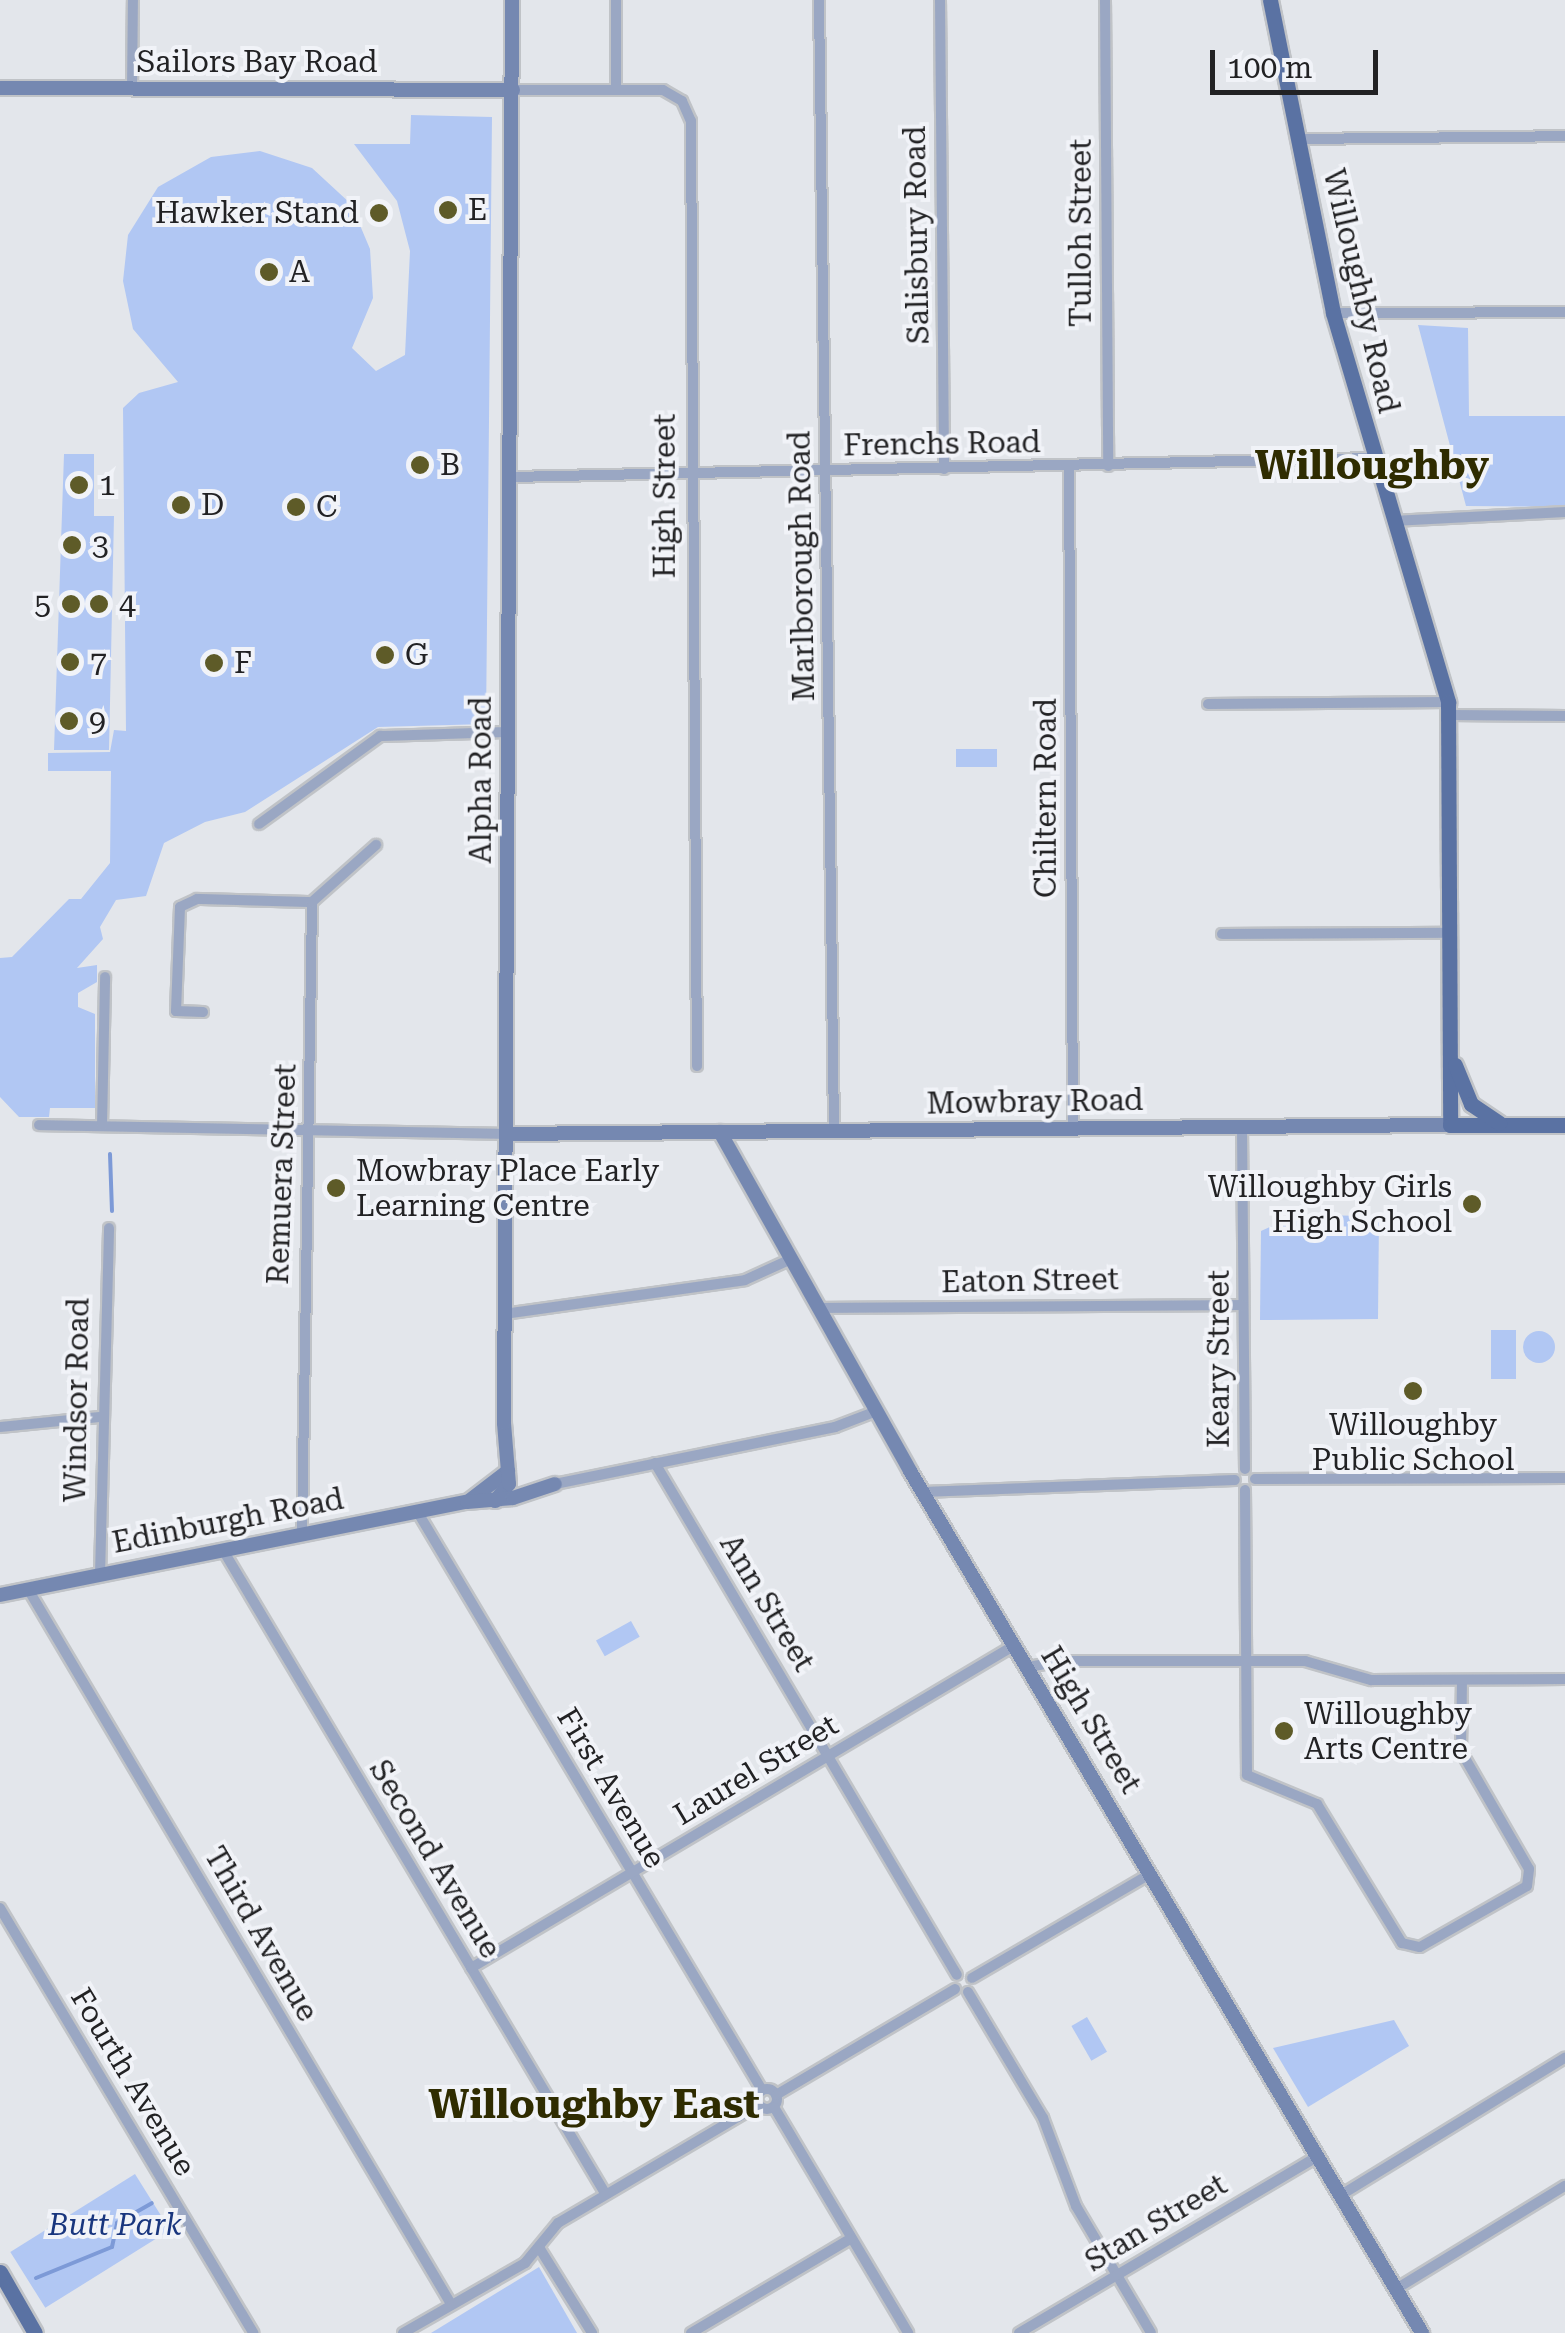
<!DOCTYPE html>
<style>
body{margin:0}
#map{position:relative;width:1565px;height:2333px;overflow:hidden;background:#e3e6eb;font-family:"Roboto Serif",serif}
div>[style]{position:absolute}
.green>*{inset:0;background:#b1c7f3;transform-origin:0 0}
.round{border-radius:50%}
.stream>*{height:4px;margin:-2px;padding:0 2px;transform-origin:2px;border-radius:2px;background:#7d9ad7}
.roads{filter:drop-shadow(2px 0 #c0c3c7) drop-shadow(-2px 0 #c0c3c7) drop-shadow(0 2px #c0c3c7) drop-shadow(0 -2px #c0c3c7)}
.street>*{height:10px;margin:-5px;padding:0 5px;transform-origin:5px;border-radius:5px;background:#9aa7c3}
.street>.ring{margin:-5px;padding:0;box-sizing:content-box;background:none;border:10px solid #9aa7c3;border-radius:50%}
.secondary>*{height:14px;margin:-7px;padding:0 7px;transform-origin:7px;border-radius:7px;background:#7588b1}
.primary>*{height:15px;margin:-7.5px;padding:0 7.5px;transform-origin:7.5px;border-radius:7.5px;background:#5a72a3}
.dots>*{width:28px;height:28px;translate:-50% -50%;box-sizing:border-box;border:5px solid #f1f3f8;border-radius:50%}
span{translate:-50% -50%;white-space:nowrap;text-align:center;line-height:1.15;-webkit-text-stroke:8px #f1f3f8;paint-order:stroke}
.street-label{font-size:30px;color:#222224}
.poi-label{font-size:30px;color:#222224}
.left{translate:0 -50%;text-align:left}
.right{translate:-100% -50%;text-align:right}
.park-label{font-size:30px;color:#19367e;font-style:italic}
.district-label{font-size:40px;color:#2f2c01;font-weight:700}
.scale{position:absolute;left:1210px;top:50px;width:168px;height:45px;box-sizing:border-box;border:5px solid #222224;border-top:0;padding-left:12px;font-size:30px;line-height:35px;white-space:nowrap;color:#222224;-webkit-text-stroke:8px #f1f3f8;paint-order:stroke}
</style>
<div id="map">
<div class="green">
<i style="clip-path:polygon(411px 115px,492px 117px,486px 724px,378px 727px,245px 812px,205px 822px,164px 843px,146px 896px,116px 900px,100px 927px,103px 939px,77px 968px,97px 965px,97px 982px,78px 993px,78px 1007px,95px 1014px,95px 1108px,50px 1108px,49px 1117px,19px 1117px,0 1097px,0 958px,12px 957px,69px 899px,81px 899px,110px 863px,111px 771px,48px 771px,48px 753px,110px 752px,114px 730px,126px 731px,123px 408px,139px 393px,178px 382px,133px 329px,123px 281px,128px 235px,158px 187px,211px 157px,260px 151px,312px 168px,351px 204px,370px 249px,373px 298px,352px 348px,376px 371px,405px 355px,410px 251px,397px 201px,354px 144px,410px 144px)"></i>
<i style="clip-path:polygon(1418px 325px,1468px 328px,1469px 416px,1565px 416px,1565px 507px,1466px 506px)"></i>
<i style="clip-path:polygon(64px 454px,94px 454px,94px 516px,114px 516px,109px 750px,54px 750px)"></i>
<i style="left:956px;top:749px;width:41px;height:18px"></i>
<i style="clip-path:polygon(1297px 1215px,1379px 1216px,1378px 1319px,1260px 1320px,1261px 1231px)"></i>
<i style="left:1491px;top:1330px;width:25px;height:49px"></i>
<i class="round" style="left:1523px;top:1331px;width:32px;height:32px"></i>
<i style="left:631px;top:1621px;width:18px;height:40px;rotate:61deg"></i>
<i style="left:1087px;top:2017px;width:40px;height:18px;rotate:60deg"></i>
<i style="clip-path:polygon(1394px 2020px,1409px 2046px,1308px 2107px,1273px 2048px)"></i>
<i style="left:135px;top:2174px;width:66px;height:147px;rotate:58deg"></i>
<i style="clip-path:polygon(539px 2267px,577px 2333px,431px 2333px)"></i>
</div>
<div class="stream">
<i style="left:110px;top:1154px;width:57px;rotate:88deg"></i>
<i style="left:36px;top:2278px;width:82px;rotate:-22.2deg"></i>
<i style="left:112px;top:2247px;width:25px;rotate:-78deg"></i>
<i style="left:117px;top:2223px;width:40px;rotate:-29.7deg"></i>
</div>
<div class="roads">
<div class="street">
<i style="left:616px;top:0;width:90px;rotate:90deg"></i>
<i style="left:819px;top:0;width:1131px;rotate:89.24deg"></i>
<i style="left:940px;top:0;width:469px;rotate:89.5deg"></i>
<i style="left:1105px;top:0;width:466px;rotate:89.6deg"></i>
<i style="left:132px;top:89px;width:89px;rotate:-89.4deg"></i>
<i style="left:513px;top:90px;width:150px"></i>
<i style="left:663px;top:90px;width:22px;rotate:30deg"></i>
<i style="left:682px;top:101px;width:22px;rotate:66deg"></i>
<i style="left:691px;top:121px;width:945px;rotate:89.64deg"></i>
<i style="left:1297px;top:139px;width:268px;rotate:-0.6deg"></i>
<i style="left:1333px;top:313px;width:232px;rotate:-0.2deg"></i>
<i style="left:1069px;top:467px;width:662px;rotate:89.65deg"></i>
<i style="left:511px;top:477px;width:863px;rotate:-1.26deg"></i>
<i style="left:1393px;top:521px;width:172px;rotate:-3deg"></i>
<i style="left:1208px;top:704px;width:240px;rotate:-0.5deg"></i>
<i style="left:1450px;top:715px;width:115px;rotate:0.5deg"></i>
<i style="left:259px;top:824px;width:150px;rotate:-36deg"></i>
<i style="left:380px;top:736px;width:129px;rotate:-1.8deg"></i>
<i style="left:1222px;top:934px;width:229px;rotate:-0.3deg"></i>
<i style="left:203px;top:1012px;width:27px;rotate:-178deg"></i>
<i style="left:176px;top:1011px;width:104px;rotate:-87.8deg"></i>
<i style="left:180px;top:907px;width:19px;rotate:-25deg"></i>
<i style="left:197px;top:899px;width:115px;rotate:1.5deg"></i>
<i style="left:39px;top:1125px;width:467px;rotate:1.1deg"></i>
<i style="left:102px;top:1126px;width:149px;rotate:-88.8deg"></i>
<i style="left:1242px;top:1127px;width:342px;rotate:89.5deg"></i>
<i style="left:817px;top:1308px;width:426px;rotate:-0.4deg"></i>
<i style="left:504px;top:1314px;width:243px;rotate:-8deg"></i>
<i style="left:745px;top:1280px;width:48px;rotate:-24.4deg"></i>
<i style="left:0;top:1427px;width:100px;rotate:-5.7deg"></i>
<i style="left:655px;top:1463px;width:594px;rotate:59.47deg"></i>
<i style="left:1255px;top:1479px;width:310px;rotate:-0.2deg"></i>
<i style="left:555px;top:1484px;width:286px;rotate:-11.5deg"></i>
<i style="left:835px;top:1427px;width:45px;rotate:-20.9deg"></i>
<i style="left:1245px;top:1490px;width:285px;rotate:89.6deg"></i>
<i style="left:1247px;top:1775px;width:76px;rotate:22.5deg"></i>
<i style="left:1317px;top:1804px;width:163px;rotate:58.6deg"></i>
<i style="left:1402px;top:1943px;width:18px;rotate:13deg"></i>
<i style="left:1420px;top:1947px;width:123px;rotate:-29.7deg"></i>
<i style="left:1527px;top:1886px;width:17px;rotate:-83deg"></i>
<i style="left:1529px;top:1869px;width:136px;rotate:-120deg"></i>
<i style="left:1461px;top:1751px;width:71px;rotate:-89.2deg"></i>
<i style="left:923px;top:1492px;width:312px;rotate:-2.2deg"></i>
<i style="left:417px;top:1511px;width:674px;rotate:59.21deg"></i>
<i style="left:302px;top:1534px;width:632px;rotate:-89.09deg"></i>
<i style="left:312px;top:902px;width:86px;rotate:-41.7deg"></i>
<i style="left:223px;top:1550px;width:748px;rotate:59.29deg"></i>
<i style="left:100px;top:1575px;width:347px;rotate:-88.5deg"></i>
<i style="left:28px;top:1589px;width:831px;rotate:59.39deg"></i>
<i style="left:1028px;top:1667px;width:34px;rotate:-10deg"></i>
<i style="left:1061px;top:1661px;width:244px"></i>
<i style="left:1305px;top:1661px;width:69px;rotate:16.1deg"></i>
<i style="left:1371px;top:1680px;width:194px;rotate:-0.3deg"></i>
<i style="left:0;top:1908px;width:495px;rotate:59.2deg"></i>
<i style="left:471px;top:1968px;width:633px;rotate:-30.7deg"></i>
<i style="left:972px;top:1978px;width:206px;rotate:-30.3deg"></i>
<i style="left:968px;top:1992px;width:147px;rotate:59.2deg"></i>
<i style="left:1043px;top:2118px;width:94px;rotate:69.4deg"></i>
<i style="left:1076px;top:2206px;width:147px;rotate:59.4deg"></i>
<i class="ring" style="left:757px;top:2089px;width:10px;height:10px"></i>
<i style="left:776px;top:2095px;width:208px;rotate:-30.6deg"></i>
<i style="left:774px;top:2107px;width:263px;rotate:59.3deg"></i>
<i style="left:1341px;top:2195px;width:263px;rotate:-31.5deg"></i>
<i style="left:540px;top:2249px;width:99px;rotate:58.2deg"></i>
<i style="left:1396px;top:2289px;width:198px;rotate:-31.4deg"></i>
<i style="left:403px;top:2333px;width:141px;rotate:-29.8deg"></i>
<i style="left:525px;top:2263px;width:52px;rotate:-50.5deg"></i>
<i style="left:558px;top:2223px;width:232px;rotate:-30.5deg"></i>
<i style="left:691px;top:2333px;width:185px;rotate:-30.6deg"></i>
<i style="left:1019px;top:2333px;width:347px;rotate:-30.6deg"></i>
</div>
<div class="secondary">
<i style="left:0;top:88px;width:513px;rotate:0.22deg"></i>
<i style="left:720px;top:1132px;width:389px;rotate:60.7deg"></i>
<i style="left:910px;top:1471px;width:1003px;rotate:59.29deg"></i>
<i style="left:506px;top:1134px;width:944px;rotate:-0.55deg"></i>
<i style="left:470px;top:1500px;width:48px;rotate:-37.3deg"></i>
<i style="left:495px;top:1501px;width:22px;rotate:-51deg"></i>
<i style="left:509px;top:1484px;width:61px;rotate:-94.7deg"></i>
<i style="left:504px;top:1423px;width:1423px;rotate:-89.68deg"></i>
<i style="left:0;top:1595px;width:476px;rotate:-11.3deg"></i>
<i style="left:467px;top:1502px;width:46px;rotate:-5deg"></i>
<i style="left:513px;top:1498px;width:44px;rotate:-18.4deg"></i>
</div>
<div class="primary">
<i style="left:1270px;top:0;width:319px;rotate:78.6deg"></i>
<i style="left:1333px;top:313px;width:406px;rotate:73.5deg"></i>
<i style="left:1448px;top:702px;width:423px;rotate:89.7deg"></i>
<i style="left:1450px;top:1125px;width:115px"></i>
<i style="left:1455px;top:1065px;width:42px;rotate:67.7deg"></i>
<i style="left:1471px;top:1104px;width:34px;rotate:34deg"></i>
<i style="left:0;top:2272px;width:70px;rotate:60.2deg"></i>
</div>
</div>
<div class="dots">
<i style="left:448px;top:210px;background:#5e5b28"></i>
<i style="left:379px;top:213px;background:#5e5b28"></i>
<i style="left:269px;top:272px;background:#5e5b28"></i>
<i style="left:420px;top:465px;background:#5e5b28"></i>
<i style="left:79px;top:485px;background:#5e5b28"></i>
<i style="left:181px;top:505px;background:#5e5b28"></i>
<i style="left:296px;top:507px;background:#5e5b28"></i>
<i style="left:72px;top:545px;background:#5e5b28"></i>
<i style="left:71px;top:604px;background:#5e5b28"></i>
<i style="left:99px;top:604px;background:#5e5b28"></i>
<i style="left:385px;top:655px;background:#5e5b28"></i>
<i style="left:70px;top:662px;background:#5e5b28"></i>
<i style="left:214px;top:663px;background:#5e5b28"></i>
<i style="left:69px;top:721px;background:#5e5b28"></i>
<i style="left:336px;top:1188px;background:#5e5b28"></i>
<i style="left:1472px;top:1204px;background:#5e5b28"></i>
<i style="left:1413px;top:1391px;background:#5e5b28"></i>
<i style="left:1284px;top:1731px;background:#5e5b28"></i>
</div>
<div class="street-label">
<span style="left:257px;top:62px">Sailors Bay Road</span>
<span style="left:1081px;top:233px;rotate:-90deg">Tulloh Street</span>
<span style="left:917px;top:235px;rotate:-91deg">Salisbury Road</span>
<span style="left:1361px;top:291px;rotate:77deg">Willoughby Road</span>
<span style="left:942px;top:444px;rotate:-1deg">Frenchs Road</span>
<span style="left:665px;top:496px;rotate:-90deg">High Street</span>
<span style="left:802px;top:566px;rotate:-91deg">Marlborough Road</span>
<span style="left:481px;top:780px;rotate:-90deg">Alpha Road</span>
<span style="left:1046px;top:798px;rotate:-90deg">Chiltern Road</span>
<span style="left:1035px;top:1102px;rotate:-1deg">Mowbray Road</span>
<span style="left:282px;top:1174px;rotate:-88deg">Remuera Street</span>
<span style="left:1030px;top:1281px;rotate:-1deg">Eaton Street</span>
<span style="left:1219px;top:1359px;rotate:-90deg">Keary Street</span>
<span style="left:77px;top:1400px;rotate:-89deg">Windsor Road</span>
<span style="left:228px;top:1521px;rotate:-11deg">Edinburgh Road</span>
<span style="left:767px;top:1603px;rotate:59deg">Ann Street</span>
<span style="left:1091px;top:1720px;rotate:59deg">High Street</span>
<span style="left:756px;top:1770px;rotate:-31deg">Laurel Street</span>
<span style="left:611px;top:1788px;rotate:59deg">First Avenue</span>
<span style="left:435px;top:1859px;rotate:59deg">Second Avenue</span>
<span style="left:261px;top:1934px;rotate:60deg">Third Avenue</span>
<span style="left:133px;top:2082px;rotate:59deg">Fourth Avenue</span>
<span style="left:1156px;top:2223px;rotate:-31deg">Stan Street</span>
</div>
<div class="poi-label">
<span class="left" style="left:468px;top:210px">E</span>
<span class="right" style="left:359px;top:213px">Hawker Stand</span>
<span class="left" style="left:289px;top:272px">A</span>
<span class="left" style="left:440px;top:465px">B</span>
<span class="left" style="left:99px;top:485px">1</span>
<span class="left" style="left:201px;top:505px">D</span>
<span class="left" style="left:316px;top:507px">C</span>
<span class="left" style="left:92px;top:545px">3</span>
<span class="right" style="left:51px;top:604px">5</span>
<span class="left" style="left:119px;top:604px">4</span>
<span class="left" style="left:405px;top:655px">G</span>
<span class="left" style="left:90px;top:662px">7</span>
<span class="left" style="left:234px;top:663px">F</span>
<span class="left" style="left:89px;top:721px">9</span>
<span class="left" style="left:356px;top:1188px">Mowbray Place Early<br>Learning Centre</span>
<span class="right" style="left:1452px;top:1204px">Willoughby Girls<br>High School</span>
<span style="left:1413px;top:1442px">Willoughby<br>Public School</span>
<span class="left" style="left:1304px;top:1731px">Willoughby<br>Arts Centre</span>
</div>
<div class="park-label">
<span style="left:115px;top:2225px">Butt Park</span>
</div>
<div class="district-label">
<span style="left:1372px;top:466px">Willoughby</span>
<span style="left:594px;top:2105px">Willoughby East</span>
</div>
<div class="scale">100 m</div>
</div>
